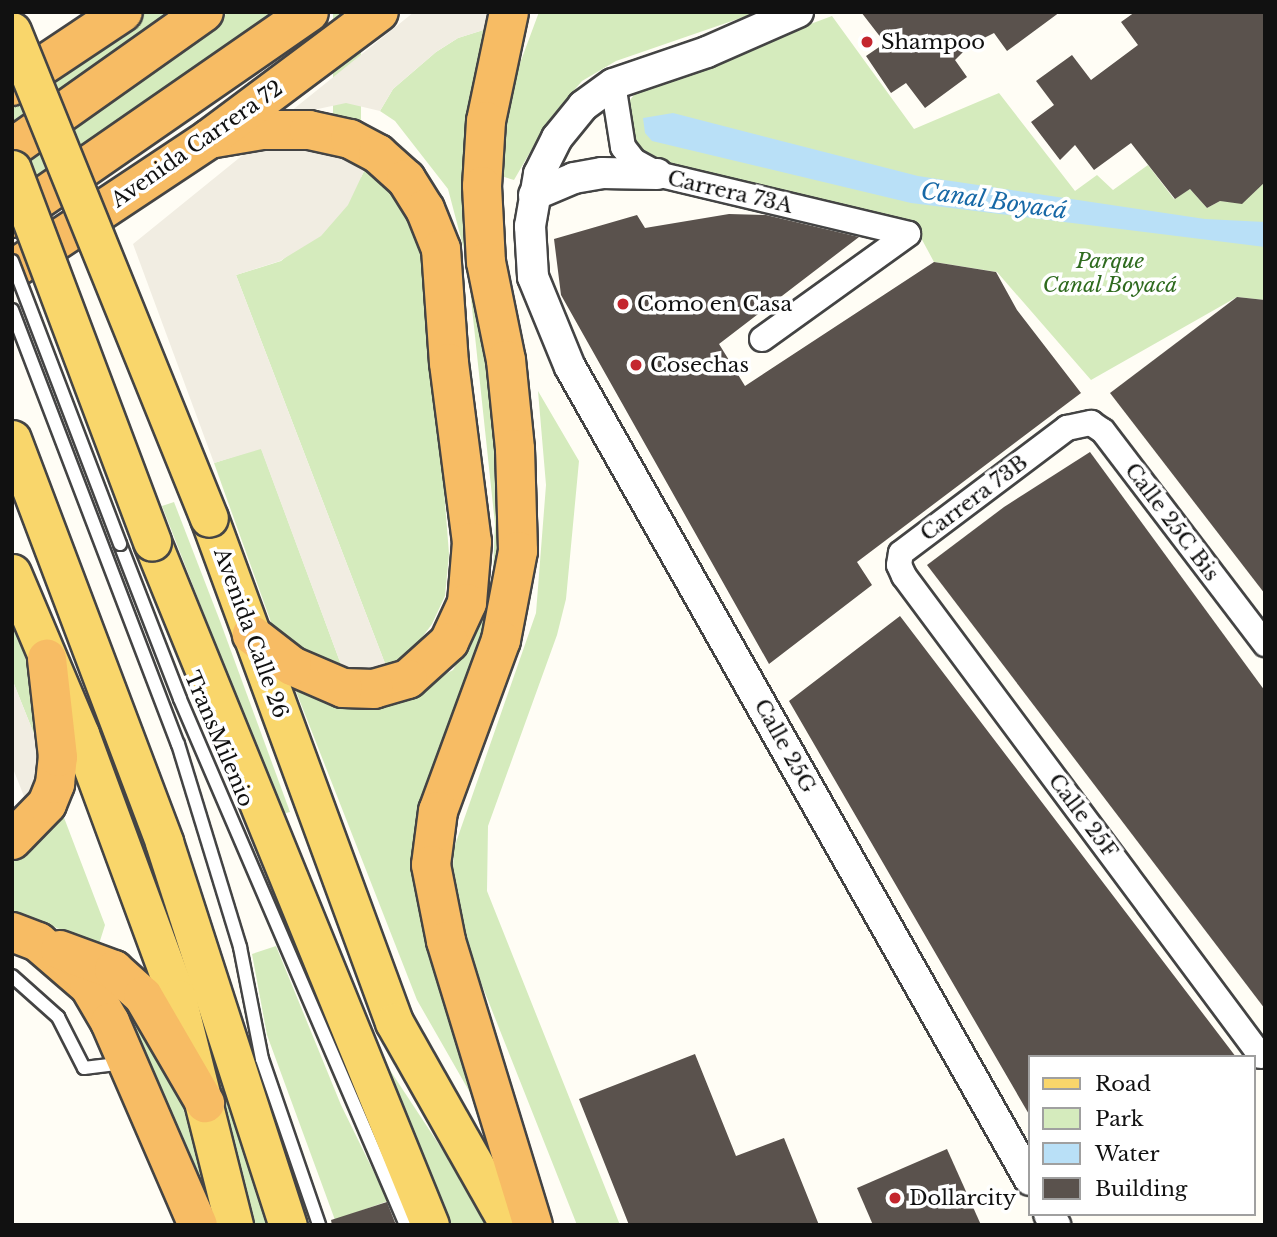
<!DOCTYPE html>
<meta charset="utf-8">
<style>
body{margin:0}
#map{position:relative;width:1277px;height:1237px;overflow:hidden;background:#fffdf5;font-family:"Libre Baskerville",serif}
div>[style]{position:absolute}
.green>*{inset:0;background:#d5ebbd;transform-origin:0 0}
.plaza>*{inset:0;background:#f1ede2}
.water>*{inset:0;background:#b9e0f7}
.building>*{inset:0;background:#5a524d}
.roads{filter:drop-shadow(2px 0 #444) drop-shadow(-2px 0 #444) drop-shadow(0 2px #444) drop-shadow(0 -2px #444)}
.service>*{height:12px;margin:-6px;padding:0 6px;transform-origin:6px;border-radius:6px;background:#fff}
.minor>*{height:24px;margin:-12px;padding:0 12px;transform-origin:12px;border-radius:12px;background:#fff}
.tertiary>*{height:30px;margin:-15px;padding:0 15px;transform-origin:15px;border-radius:15px;background:#fff}
.primary>*{height:37px;margin:-18.5px;padding:0 18.5px;transform-origin:18.5px;border-radius:18.5px;background:#f9d66b}
.trunk>*{height:38px;margin:-19px;padding:0 19px;transform-origin:19px;border-radius:19px;background:#f7bc64}
.bridges{filter:drop-shadow(2px 0 #444) drop-shadow(-2px 0 #444) drop-shadow(0 2px #444) drop-shadow(0 -2px #444)}
.service-bridge>*{height:12px;margin:-6px;padding:0 6px;transform-origin:6px;border-radius:6px;background:#fff}
.primary-bridge>*{height:37px;margin:-18.5px;padding:0 18.5px;transform-origin:18.5px;border-radius:18.5px;background:#f9d66b}
.dots>*{width:19px;height:19px;translate:-50% -50%;box-sizing:border-box;border:4px solid #fff;border-radius:50%}
span{translate:-50% -50%;white-space:nowrap;text-align:center;line-height:1.15;-webkit-text-stroke:7px #fff;paint-order:stroke}
.poi-label{font-size:21px;color:#111}
.left{translate:0 -50%;text-align:left}
.street-label{font-size:21px;color:#111}
.park-label{font-size:21px;color:#2f6b1f;font-style:italic}
.water-label{font-size:23px;color:#1768a6;font-style:italic}
.frame{position:absolute;inset:0;border:14px solid #111;pointer-events:none}
.legend{position:absolute;left:1028px;top:1055px;width:228px;height:161px;box-sizing:border-box;background:#fff;border:2px solid #a0a0a0;margin:0;padding:9px 12px;list-style:none;font-size:21px;color:#111}
.legend li{display:flex;align-items:center;gap:14px;height:35px}
.legend b{width:35px;border:2px solid #a0a0a0}
</style>
<div id="map">
<div class="green">
<i style="clip-path:polygon(147px 12px,179px 12px,12px 131px,12px 106px)"></i>
<i style="clip-path:polygon(229px 12px,290px 12px,12px 205px,12px 162px)"></i>
<i style="left:333px;top:12px;width:28px;height:392px"></i>
<i style="clip-path:polygon(539px 12px,758px 12px,616px 61px,582px 81px,548px 121px,514px 180px,501px 176px,505px 130px,516px 74px)"></i>
<i style="clip-path:polygon(832px 16px,914px 129px,999px 93px,1075px 191px,1097px 175px,1113px 190px,1148px 165px,1174px 199px,1190px 189px,1207px 208px,1220px 201px,1242px 203px,1265px 182px,1265px 300px,1237px 297px,1091px 380px,997px 272px,934px 262px,913px 223px,662px 163px,632px 148px,628px 103px,639px 88px)"></i>
<i style="clip-path:polygon(496px 26px,506px 526px,501px 585px,421px 822px,496px 1138px,417px 1000px,290px 676px,399px 699px,453px 670px,481px 619px,493px 572px,495px 524px,467px 261px,448px 189px,395px 121px,380px 111px,393px 89px,436px 52px,458px 38px)"></i>
<i style="clip-path:polygon(365px 169px,394px 190px,407px 210px,426px 257px,449px 554px,445px 596px,432px 624px,412px 651px,386px 666px,236px 275px,281px 261px,348px 205px)"></i>
<i style="clip-path:polygon(538px 391px,579px 461px,566px 599px,557px 635px,488px 826px,487px 891px,620px 1225px,577px 1225px,457px 922px,452px 887px,454px 848px,536px 613px,546px 485px)"></i>
<i style="clip-path:polygon(261px 448px,343px 670px,286px 647px,272px 625px,214px 463px)"></i>
<i style="clip-path:polygon(174px 502px,220px 621px,290px 812px,282px 814px,162px 506px)"></i>
<i style="clip-path:polygon(12px 619px,41px 700px,46px 764px,12px 679px)"></i>
<i style="clip-path:polygon(119px 758px,276px 1225px,253px 1225px,181px 974px,109px 762px)"></i>
<i style="clip-path:polygon(63px 815px,105px 925px,99px 944px,12px 911px,12px 862px,22px 858px)"></i>
<i style="clip-path:polygon(276px 946px,341px 1105px,388px 1201px,335px 1220px,267px 1035px,252px 954px)"></i>
<i style="clip-path:polygon(143px 1015px,167px 1058px,197px 1151px,211px 1225px,125px 1027px)"></i>
<i style="clip-path:polygon(376px 1049px,492px 1225px,446px 1225px)"></i>
</div>
<div class="plaza">
<i style="clip-path:polygon(414px 12px,499px 12px,496px 26px,458px 38px,436px 52px,393px 89px,380px 111px,346px 103px,285px 116px)"></i>
<i style="clip-path:polygon(274px 140px,343px 155px,365px 169px,348px 205px,321px 236px,280px 261px,236px 275px,386px 666px,374px 669px,343px 670px,261px 449px,214px 463px,133px 244px,249px 150px)"></i>
<i style="clip-path:polygon(12px 679px,46px 764px,27px 804px,12px 766px)"></i>
</div>
<div class="water">
<i style="clip-path:polygon(673px 113px,918px 176px,1205px 219px,1265px 222px,1265px 247px,911px 203px,652px 141px,645px 133px,643px 118px)"></i>
</div>
<div class="building">
<i style="clip-path:polygon(861px 12px,1060px 12px,1007px 51px,994px 33px,970px 45px,955px 60px,967px 77px,925px 108px,906px 83px,891px 93px,866px 56px,885px 43px)"></i>
<i style="clip-path:polygon(1135px 12px,1265px 12px,1265px 182px,1242px 204px,1220px 201px,1207px 208px,1190px 189px,1175px 199px,1131px 143px,1094px 170px,1075px 145px,1060px 160px,1031px 122px,1054px 105px,1036px 81px,1072px 55px,1091px 80px,1138px 45px,1121px 22px)"></i>
<i style="clip-path:polygon(729px 214px,766px 215px,859px 237px,719px 344px,745px 386px,934px 262px,996px 272px,1017px 310px,1081px 393px,857px 562px,872px 585px,769px 664px,561px 295px,554px 239px,637px 215px,645px 228px)"></i>
<i style="clip-path:polygon(1237px 297px,1265px 300px,1265px 594px,1110px 393px)"></i>
<i style="clip-path:polygon(1090px 452px,1265px 691px,1265px 1009px,927px 565px,1004px 507px)"></i>
<i style="clip-path:polygon(900px 616px,1236px 1057px,1030px 1057px,1030px 1116px,789px 701px)"></i>
<i style="clip-path:polygon(695px 1054px,736px 1156px,784px 1138px,819px 1225px,629px 1225px,579px 1099px)"></i>
<i style="clip-path:polygon(947px 1149px,981px 1225px,873px 1225px,857px 1188px)"></i>
<i style="clip-path:polygon(387px 1202px,396px 1225px,332px 1225px,331px 1220px)"></i>
</div>
<div class="roads">
<div class="service">
<i style="left:12px;top:310px;width:465px;rotate:69.1deg"></i>
<i style="left:178px;top:744px;width:212px;rotate:73deg"></i>
<i style="left:240px;top:947px;width:114px;rotate:78.9deg"></i>
<i style="left:262px;top:1059px;width:176px;rotate:71deg"></i>
<i style="left:120px;top:544px;width:166px;rotate:68.8deg"></i>
<i style="left:180px;top:699px;width:572px;rotate:66.75deg"></i>
<i style="left:12px;top:976px;width:62px;rotate:41.7deg"></i>
<i style="left:58px;top:1017px;width:57px;rotate:63deg"></i>
<i style="left:84px;top:1068px;width:38px;rotate:-7deg"></i>
</div>
<div class="minor">
<i style="left:613px;top:84px;width:64px;rotate:81deg"></i>
<i style="left:623px;top:147px;width:18px;rotate:52deg"></i>
<i style="left:634px;top:161px;width:26px;rotate:29deg"></i>
<i style="left:657px;top:174px;width:258px;rotate:13.4deg"></i>
<i style="left:762px;top:339px;width:180px;rotate:-35.7deg"></i>
<i style="left:1261px;top:1056px;width:598px;rotate:-126.64deg"></i>
<i style="left:904px;top:576px;width:12px;rotate:-114deg"></i>
<i style="left:899px;top:565px;width:12px;rotate:-81deg"></i>
<i style="left:901px;top:553px;width:208px;rotate:-37deg"></i>
<i style="left:1067px;top:428px;width:25px;rotate:-12deg"></i>
<i style="left:1091px;top:423px;width:14px;rotate:34deg"></i>
<i style="left:1103px;top:431px;width:268px;rotate:52.7deg"></i>
</div>
<div class="tertiary">
<i style="left:798px;top:12px;width:99px;rotate:156.3deg"></i>
<i style="left:707px;top:52px;width:99px;rotate:161.2deg"></i>
<i style="left:613px;top:84px;width:37px;rotate:144deg"></i>
<i style="left:583px;top:106px;width:41px;rotate:129.1deg"></i>
<i style="left:557px;top:138px;width:40px;rotate:116.6deg"></i>
<i style="left:539px;top:174px;width:53px;rotate:99.8deg"></i>
<i style="left:530px;top:226px;width:51px;rotate:86.6deg"></i>
<i style="left:533px;top:277px;width:97px;rotate:67.7deg"></i>
<i style="left:570px;top:367px;width:934px;rotate:60.5deg"></i>
<i style="left:534px;top:195px;width:43px;rotate:-23deg"></i>
<i style="left:574px;top:178px;width:28px;rotate:-10deg"></i>
<i style="left:602px;top:173px;width:55px;rotate:1deg"></i>
<i style="left:1049px;top:1214px;width:13px;rotate:61deg"></i>
</div>
<div class="primary">
<i style="left:12px;top:439px;width:431px;rotate:69.3deg"></i>
<i style="left:164px;top:842px;width:403px;rotate:72.1deg"></i>
<i style="left:209px;top:518px;width:537px;rotate:69.84deg"></i>
<i style="left:394px;top:1022px;width:233px;rotate:60.5deg"></i>
<i style="left:152px;top:542px;width:737px;rotate:67.85deg"></i>
<i style="left:12px;top:573px;width:175px;rotate:67.1deg"></i>
<i style="left:80px;top:734px;width:281px;rotate:69.8deg"></i>
<i style="left:177px;top:998px;width:234px;rotate:75.9deg"></i>
</div>
<div class="trunk">
<i style="left:509px;top:12px;width:111px;rotate:101.9deg"></i>
<i style="left:486px;top:121px;width:65px;rotate:93.5deg"></i>
<i style="left:482px;top:186px;width:76px;rotate:87deg"></i>
<i style="left:486px;top:262px;width:100px;rotate:78.5deg"></i>
<i style="left:506px;top:360px;width:89px;rotate:84.2deg"></i>
<i style="left:515px;top:449px;width:102px;rotate:88.3deg"></i>
<i style="left:518px;top:551px;width:91px;rotate:100.8deg"></i>
<i style="left:501px;top:640px;width:182px;rotate:110.2deg"></i>
<i style="left:438px;top:811px;width:54px;rotate:97.4deg"></i>
<i style="left:431px;top:865px;width:77px;rotate:78.8deg"></i>
<i style="left:446px;top:941px;width:297px;rotate:73deg"></i>
<i style="left:12px;top:86px;width:133px;rotate:-33.7deg"></i>
<i style="left:209px;top:139px;width:54px;rotate:-9.6deg"></i>
<i style="left:262px;top:130px;width:47px"></i>
<i style="left:309px;top:130px;width:42px;rotate:12.4deg"></i>
<i style="left:350px;top:139px;width:32px;rotate:28deg"></i>
<i style="left:378px;top:154px;width:38px;rotate:42deg"></i>
<i style="left:406px;top:179px;width:36px;rotate:58deg"></i>
<i style="left:425px;top:209px;width:43px;rotate:68.2deg"></i>
<i style="left:441px;top:249px;width:114px;rotate:86deg"></i>
<i style="left:449px;top:363px;width:180px;rotate:82.7deg"></i>
<i style="left:472px;top:542px;width:61px;rotate:94.7deg"></i>
<i style="left:467px;top:603px;width:43px;rotate:114.8deg"></i>
<i style="left:449px;top:642px;width:55px;rotate:137.9deg"></i>
<i style="left:408px;top:679px;width:35px;rotate:164deg"></i>
<i style="left:374px;top:689px;width:31px;rotate:-178deg"></i>
<i style="left:343px;top:688px;width:56px;rotate:-156.7deg"></i>
<i style="left:292px;top:666px;width:51px;rotate:-142.2deg"></i>
<i style="left:12px;top:148px;width:235px;rotate:-35.3deg"></i>
<i style="left:12px;top:218px;width:361px;rotate:-34.7deg"></i>
<i style="left:12px;top:270px;width:237px;rotate:-33.6deg"></i>
<i style="left:209px;top:139px;width:212px;rotate:-36.8deg"></i>
<i style="left:12px;top:840px;width:50px;rotate:-45.8deg"></i>
<i style="left:47px;top:804px;width:22px;rotate:-68deg"></i>
<i style="left:55px;top:784px;width:27px;rotate:-84deg"></i>
<i style="left:58px;top:757px;width:99px;rotate:-96.4deg"></i>
<i style="left:12px;top:932px;width:28px;rotate:21deg"></i>
<i style="left:38px;top:942px;width:67px;rotate:40.8deg"></i>
<i style="left:89px;top:986px;width:42px;rotate:59.7deg"></i>
<i style="left:110px;top:1022px;width:221px;rotate:66.6deg"></i>
<i style="left:60px;top:950px;width:58px;rotate:20.3deg"></i>
<i style="left:114px;top:970px;width:39px;rotate:42deg"></i>
<i style="left:143px;top:996px;width:124px;rotate:59.9deg"></i>
</div>
</div>
<div class="bridges">
<div class="service-bridge">
<i style="left:12px;top:261px;width:303px;rotate:69.1deg"></i>
</div>
<div class="primary-bridge">
<i style="left:12px;top:31px;width:525px;rotate:67.98deg"></i>
<i style="left:12px;top:169px;width:398px;rotate:69.4deg"></i>
</div>
</div>
<div class="dots">
<i style="left:867px;top:42px;background:#c4262e"></i>
<i style="left:623px;top:304px;background:#c4262e"></i>
<i style="left:636px;top:365px;background:#c4262e"></i>
<i style="left:895px;top:1198px;background:#c4262e"></i>
</div>
<div class="poi-label">
<span class="left" style="left:881px;top:42px">Shampoo</span>
<span class="left" style="left:637px;top:304px">Como en Casa</span>
<span class="left" style="left:650px;top:365px">Cosechas</span>
<span class="left" style="left:909px;top:1198px">Dollarcity</span>
</div>
<div class="street-label">
<span style="left:197px;top:144px;rotate:-35deg">Avenida Carrera 72</span>
<span style="left:730px;top:192px;rotate:13deg">Carrera 73A</span>
<span style="left:974px;top:498px;rotate:-37deg">Carrera 73B</span>
<span style="left:1172px;top:522px;rotate:53deg">Calle 25C Bis</span>
<span style="left:251px;top:633px;rotate:70deg">Avenida Calle 26</span>
<span style="left:219px;top:739px;rotate:67deg">TransMilenio</span>
<span style="left:785px;top:746px;rotate:61deg">Calle 25G</span>
<span style="left:1083px;top:816px;rotate:53deg">Calle 25F</span>
</div>
<div class="park-label">
<span style="left:1110px;top:273px">Parque<br>Canal Boyacá</span>
</div>
<div class="water-label">
<span style="left:994px;top:201px;rotate:8deg">Canal Boyacá</span>
</div>
<div class="frame"></div>
<ul class="legend">
<li><b style="height:9px;background:#f9d66b"></b>Road</li>
<li><b style="height:19px;background:#d5ebbd"></b>Park</li>
<li><b style="height:19px;background:#b9e0f7"></b>Water</li>
<li><b style="height:19px;background:#5a524d"></b>Building</li>
</ul>
</div>
